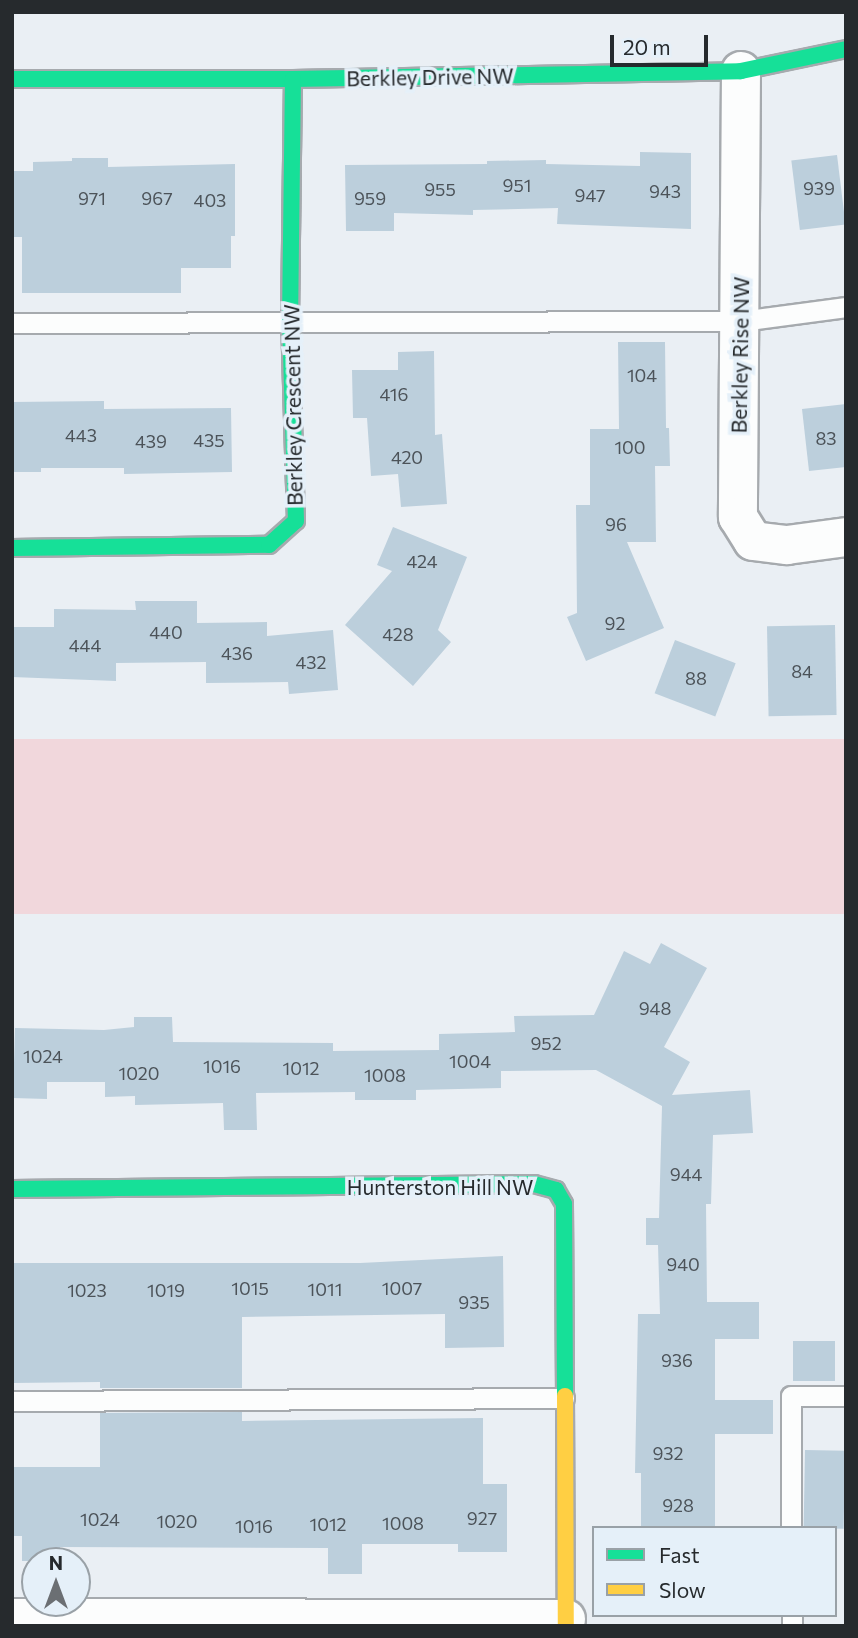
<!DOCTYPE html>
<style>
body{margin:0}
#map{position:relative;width:858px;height:1638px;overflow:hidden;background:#eaeff4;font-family:Commissioner,sans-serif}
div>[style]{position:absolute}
.green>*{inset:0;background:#f1d7dc;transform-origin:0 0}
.building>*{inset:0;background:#bccfdc;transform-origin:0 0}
.roads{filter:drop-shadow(2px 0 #a6aaae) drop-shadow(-2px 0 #a6aaae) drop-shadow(0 2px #a6aaae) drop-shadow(0 -2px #a6aaae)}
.lane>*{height:19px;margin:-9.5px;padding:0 9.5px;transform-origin:9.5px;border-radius:9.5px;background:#fcfdfd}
.street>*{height:38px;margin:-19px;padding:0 19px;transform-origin:19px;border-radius:19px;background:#fcfdfd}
.fast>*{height:16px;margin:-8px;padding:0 8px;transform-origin:8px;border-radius:8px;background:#16e098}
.slow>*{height:16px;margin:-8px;padding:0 8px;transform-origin:8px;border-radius:8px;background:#ffcf43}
span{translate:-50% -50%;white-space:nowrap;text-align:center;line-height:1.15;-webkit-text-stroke:7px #e5f0f9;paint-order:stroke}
.number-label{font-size:18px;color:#4c5359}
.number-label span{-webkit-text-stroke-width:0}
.street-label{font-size:21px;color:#262a2d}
.frame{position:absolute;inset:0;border:14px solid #262a2d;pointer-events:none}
.legend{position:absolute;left:592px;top:1526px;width:245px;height:91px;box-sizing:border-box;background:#e5f0f9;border:2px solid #99a1a7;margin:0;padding:9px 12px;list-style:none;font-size:21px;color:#262a2d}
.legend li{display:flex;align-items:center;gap:14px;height:35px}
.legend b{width:35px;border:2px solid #99a1a7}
.north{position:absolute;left:21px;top:1547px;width:70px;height:70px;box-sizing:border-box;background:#e5f0f9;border:2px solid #99a1a7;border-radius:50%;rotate:0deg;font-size:19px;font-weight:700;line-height:28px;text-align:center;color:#262a2d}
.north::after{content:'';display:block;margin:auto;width:24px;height:32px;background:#6b6f73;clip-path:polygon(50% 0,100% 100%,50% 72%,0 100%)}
.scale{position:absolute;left:610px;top:35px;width:98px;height:32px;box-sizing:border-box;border:4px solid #262a2d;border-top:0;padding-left:9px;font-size:21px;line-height:24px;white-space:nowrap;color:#262a2d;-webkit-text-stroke:5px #e5f0f9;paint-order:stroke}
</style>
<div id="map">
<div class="green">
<i style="left:846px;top:739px;width:175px;height:834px;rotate:90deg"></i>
</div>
<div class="building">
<i style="clip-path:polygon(640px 152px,691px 153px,691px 229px,557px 224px,558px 208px,473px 210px,473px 215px,394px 213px,394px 231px,346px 231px,345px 165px,487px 164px,487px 161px,546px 160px,546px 164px,640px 166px)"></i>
<i style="left:837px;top:155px;width:70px;height:46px;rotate:83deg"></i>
<i style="clip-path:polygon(72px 158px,108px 158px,108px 167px,235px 164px,235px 236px,231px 236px,231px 268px,181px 268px,181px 293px,22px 293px,22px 237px,12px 237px,12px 171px,33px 171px,33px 162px,72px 161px)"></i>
<i style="clip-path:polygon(618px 342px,665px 342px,666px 428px,669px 428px,670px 466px,655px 466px,656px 542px,627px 542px,664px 628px,586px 661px,567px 617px,577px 613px,576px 505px,590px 505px,590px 429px,619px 429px)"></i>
<i style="clip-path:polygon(434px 351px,435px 435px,442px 434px,447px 504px,401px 507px,398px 474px,371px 476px,367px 418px,353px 418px,352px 370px,398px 370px,398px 352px)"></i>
<i style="clip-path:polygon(104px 401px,104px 409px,231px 408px,232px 472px,124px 474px,124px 468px,41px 468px,41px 472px,12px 472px,12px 402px)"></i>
<i style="clip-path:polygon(846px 404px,846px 467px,809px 471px,802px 409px)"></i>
<i style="clip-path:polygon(393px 527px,467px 557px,438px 630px,451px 642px,413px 686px,345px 625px,392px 571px,377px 565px)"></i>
<i style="clip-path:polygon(135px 601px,197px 601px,197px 623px,267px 622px,267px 636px,333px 630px,338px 690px,289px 694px,288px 682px,206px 683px,206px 662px,116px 663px,116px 681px,12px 677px,12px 627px,54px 627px,54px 609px,136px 610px)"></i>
<i style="left:835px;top:625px;width:90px;height:68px;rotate:89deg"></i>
<i style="left:675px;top:640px;width:65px;height:57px;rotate:21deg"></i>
<i style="clip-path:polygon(661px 943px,707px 968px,664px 1047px,690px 1062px,672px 1095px,750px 1090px,753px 1133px,713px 1135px,711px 1204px,706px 1204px,707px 1302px,759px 1302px,759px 1339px,715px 1339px,715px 1400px,773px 1400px,773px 1434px,715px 1434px,715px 1528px,641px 1528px,641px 1473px,635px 1473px,638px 1314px,660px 1314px,658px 1245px,646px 1245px,646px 1218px,659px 1218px,662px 1106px,596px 1070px,501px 1071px,501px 1088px,416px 1090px,416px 1100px,355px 1100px,355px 1092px,256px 1093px,257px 1130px,224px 1130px,223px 1103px,135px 1105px,135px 1096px,105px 1097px,105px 1082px,47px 1082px,47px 1099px,13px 1098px,15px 1028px,104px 1030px,134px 1027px,134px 1017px,172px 1017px,173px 1042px,333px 1043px,333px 1051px,439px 1050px,439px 1034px,515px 1032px,514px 1016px,594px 1015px,624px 951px,650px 964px)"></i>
<i style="clip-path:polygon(503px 1256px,504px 1347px,445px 1348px,445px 1314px,242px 1317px,242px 1388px,100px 1388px,100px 1382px,12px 1383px,12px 1263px,360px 1263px)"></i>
<i style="left:793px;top:1341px;width:42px;height:40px"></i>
<i style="clip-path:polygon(242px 1412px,242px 1421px,483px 1418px,483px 1484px,507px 1484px,507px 1552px,458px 1552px,458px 1544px,362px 1544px,362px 1574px,328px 1574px,328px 1548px,60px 1547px,60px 1561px,22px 1561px,22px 1536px,12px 1536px,12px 1467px,100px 1467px,100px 1413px)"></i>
<i style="left:805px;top:1450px;width:40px;height:78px;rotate:1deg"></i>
</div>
<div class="roads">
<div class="lane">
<i style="left:12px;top:323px;width:729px;rotate:-0.16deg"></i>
<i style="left:741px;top:321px;width:106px;rotate:-7.6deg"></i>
<i style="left:12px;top:1401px;width:552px;rotate:-0.31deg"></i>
<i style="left:791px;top:1528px;width:132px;rotate:-90deg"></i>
<i style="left:791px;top:1396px;width:55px"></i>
<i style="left:792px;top:1615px;width:11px;rotate:90deg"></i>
</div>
<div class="street">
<i style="left:741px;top:71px;width:446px;rotate:90.4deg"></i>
<i style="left:738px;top:517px;width:28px;rotate:58deg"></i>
<i style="left:753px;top:541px;width:34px;rotate:7deg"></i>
<i style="left:787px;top:545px;width:60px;rotate:-7.7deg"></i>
<i style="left:12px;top:1618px;width:554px;rotate:0.1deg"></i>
</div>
<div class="fast">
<i style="left:12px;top:79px;width:281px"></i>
<i style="left:293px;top:79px;width:448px;rotate:-1deg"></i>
<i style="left:741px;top:71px;width:107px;rotate:-11.8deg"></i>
<i style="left:12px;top:548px;width:257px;rotate:-0.7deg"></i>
<i style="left:269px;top:545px;width:36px;rotate:-42deg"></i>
<i style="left:296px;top:521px;width:199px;rotate:-91.7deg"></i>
<i style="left:290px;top:322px;width:243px;rotate:-89.3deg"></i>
<i style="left:12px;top:1189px;width:522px;rotate:-0.55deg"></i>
<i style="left:534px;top:1184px;width:23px;rotate:15deg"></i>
<i style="left:556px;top:1190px;width:16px;rotate:60deg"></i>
<i style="left:564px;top:1204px;width:192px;rotate:89.7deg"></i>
</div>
<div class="slow">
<i style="left:565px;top:1396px;width:230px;rotate:89.8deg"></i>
</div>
</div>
<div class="number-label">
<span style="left:517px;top:185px">951</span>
<span style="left:819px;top:188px">939</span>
<span style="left:440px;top:189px">955</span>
<span style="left:665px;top:191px">943</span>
<span style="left:590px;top:195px">947</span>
<span style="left:92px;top:198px">971</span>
<span style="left:157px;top:198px">967</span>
<span style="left:370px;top:198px">959</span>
<span style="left:210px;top:200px">403</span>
<span style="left:642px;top:375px">104</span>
<span style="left:394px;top:394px">416</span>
<span style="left:81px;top:435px">443</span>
<span style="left:826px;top:438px">83</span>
<span style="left:209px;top:440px">435</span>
<span style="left:151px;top:441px">439</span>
<span style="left:630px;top:447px">100</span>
<span style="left:407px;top:457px">420</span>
<span style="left:616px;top:524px">96</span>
<span style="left:422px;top:561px">424</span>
<span style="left:615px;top:623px">92</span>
<span style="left:166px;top:632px">440</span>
<span style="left:398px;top:634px">428</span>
<span style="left:85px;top:645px">444</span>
<span style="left:237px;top:653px">436</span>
<span style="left:311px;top:662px">432</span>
<span style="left:802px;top:671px">84</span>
<span style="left:696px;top:678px">88</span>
<span style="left:655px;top:1008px">948</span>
<span style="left:546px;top:1043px">952</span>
<span style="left:43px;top:1056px">1024</span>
<span style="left:470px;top:1061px">1004</span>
<span style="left:222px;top:1066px">1016</span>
<span style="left:301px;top:1068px">1012</span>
<span style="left:139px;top:1073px">1020</span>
<span style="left:385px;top:1075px">1008</span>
<span style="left:686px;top:1174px">944</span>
<span style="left:683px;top:1264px">940</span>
<span style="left:250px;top:1288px">1015</span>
<span style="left:402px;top:1288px">1007</span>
<span style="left:325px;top:1289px">1011</span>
<span style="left:87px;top:1290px">1023</span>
<span style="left:166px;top:1290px">1019</span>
<span style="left:474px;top:1302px">935</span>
<span style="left:677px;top:1360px">936</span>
<span style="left:668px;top:1453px">932</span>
<span style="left:678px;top:1505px">928</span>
<span style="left:482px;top:1518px">927</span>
<span style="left:100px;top:1519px">1024</span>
<span style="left:177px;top:1521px">1020</span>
<span style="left:403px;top:1523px">1008</span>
<span style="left:328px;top:1524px">1012</span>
<span style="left:254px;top:1526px">1016</span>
</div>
<div class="street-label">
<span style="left:430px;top:77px;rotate:-1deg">Berkley Drive NW</span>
<span style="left:740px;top:355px;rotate:-89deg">Berkley Rise NW</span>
<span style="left:293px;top:405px;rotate:-91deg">Berkley Crescent NW</span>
<span style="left:440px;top:1187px">Hunterston Hill NW</span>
</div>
<div class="frame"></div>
<ul class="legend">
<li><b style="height:9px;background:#16e098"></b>Fast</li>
<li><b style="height:9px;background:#ffcf43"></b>Slow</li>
</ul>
<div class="north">N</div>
<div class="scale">20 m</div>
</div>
